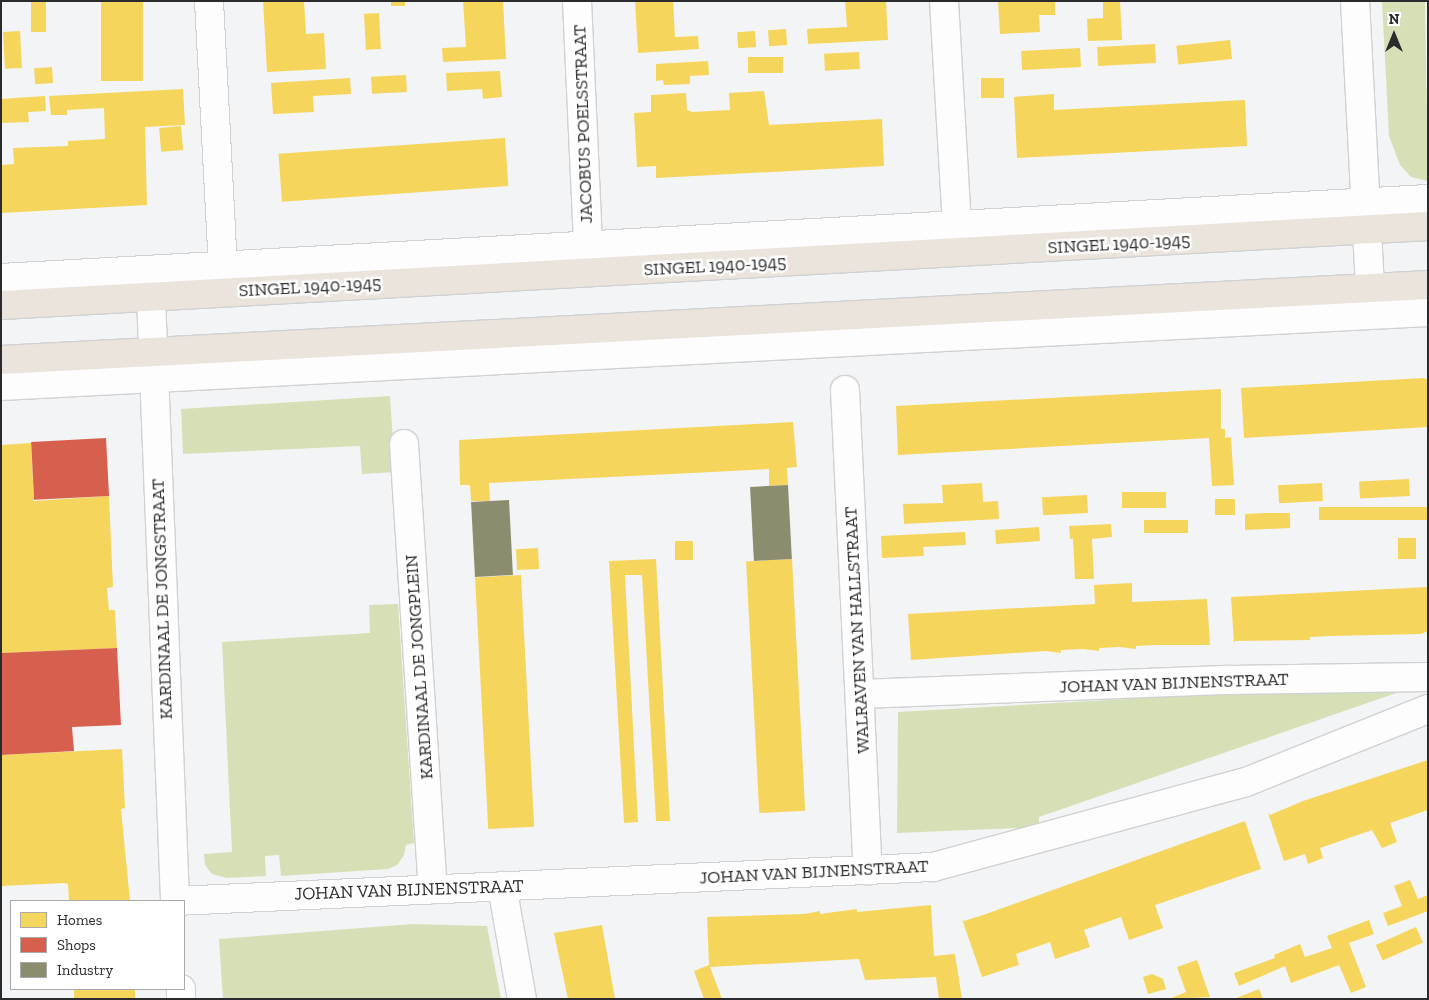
<!DOCTYPE html>
<style>
body{margin:0}
#map{position:relative;width:1429px;height:1000px;overflow:hidden;background:#f3f4f5;font-family:"Zilla Slab",serif}
div>[style]{position:absolute}
.green>*{inset:0;background:#d6e0b7}
.homes>*{inset:0;background:#f6d55c;transform-origin:0 0}
.shops>*{inset:0;background:#d6604d;transform-origin:0 0}
.industry>*{inset:0;background:#8c8c6e;transform-origin:0 0}
.roads{filter:drop-shadow(1px 0 #d0d1d2) drop-shadow(-1px 0 #d0d1d2) drop-shadow(0 1px #d0d1d2) drop-shadow(0 -1px #d0d1d2)}
.minor>*{height:28px;margin:-14px;padding:0 14px;transform-origin:14px;border-radius:14px;background:#fdfdfe}
.major>*{height:28px;margin:-14px;padding:0 14px;transform-origin:14px;border-radius:14px;background:#ebe4dc}
span{translate:-50% -50%;white-space:nowrap;text-align:center;line-height:1.15;-webkit-text-stroke:5px #fff;paint-order:stroke}
.street-label{font-size:18px;color:#2a2b2c}
.frame{position:absolute;inset:0;border:2px solid #2a2b2c;pointer-events:none}
.legend{position:absolute;left:10px;top:900px;width:175px;height:90px;box-sizing:border-box;background:#fff;border:1px solid #aaaaab;margin:0;padding:6px 9px;list-style:none;font-size:15px;color:#2a2b2c}
.legend li{display:flex;align-items:center;gap:10px;height:25px}
.legend b{width:25px;border:1px solid #aaaaab}
.north{position:absolute;left:1369px;top:10px;width:50px;height:50px;-webkit-text-stroke:4px #fff;paint-order:stroke;rotate:0deg;font-size:14px;font-weight:700;line-height:20px;text-align:center;color:#2a2b2c}
.north::after{content:'';display:block;margin:auto;width:18px;height:22px;background:#2a2b2c;clip-path:polygon(50% 0,100% 100%,50% 72%,0 100%)}
</style>
<div id="map">
<div class="green">
<i style="clip-path:polygon(1382px 1px,1425px 1px,1428px 181px,1411px 177px,1400px 165px,1389px 136px)"></i>
<i style="clip-path:polygon(390px 396px,395px 472px,362px 474px,360px 446px,183px 454px,181px 409px)"></i>
<i style="clip-path:polygon(398px 604px,414px 843px,406px 845px,404px 855px,397px 865px,388px 869px,281px 876px,279px 855px,265px 856px,266px 876px,227px 878px,212px 874px,205px 865px,204px 854px,232px 852px,222px 642px,370px 633px,369px 605px)"></i>
<i style="clip-path:polygon(1428px 682px,1039px 817px,1039px 827px,897px 833px,898px 712px)"></i>
<i style="clip-path:polygon(413px 924px,487px 926px,501px 999px,223px 999px,219px 939px)"></i>
</div>
<div class="homes">
<i style="left:31px;top:1px;width:15px;height:31px"></i>
<i style="left:101px;top:1px;width:42px;height:80px"></i>
<i style="clip-path:polygon(263px 1px,304px 1px,306px 34px,324px 33px,326px 69px,267px 72px)"></i>
<i style="left:391px;top:1px;width:14px;height:5px"></i>
<i style="clip-path:polygon(463px 1px,503px 1px,506px 59px,443px 62px,442px 48px,466px 47px)"></i>
<i style="clip-path:polygon(635px 1px,673px 1px,675px 37px,698px 36px,699px 49px,638px 53px)"></i>
<i style="clip-path:polygon(845px 1px,886px 1px,888px 40px,808px 44px,807px 29px,847px 27px)"></i>
<i style="clip-path:polygon(998px 1px,1055px 1px,1055px 15px,1039px 15px,1040px 32px,1000px 34px)"></i>
<i style="clip-path:polygon(1103px 1px,1120px 1px,1122px 40px,1088px 41px,1087px 19px,1103px 18px)"></i>
<i style="left:379px;top:13px;width:36px;height:15px;rotate:87deg"></i>
<i style="left:786px;top:29px;width:16px;height:18px;rotate:86deg"></i>
<i style="left:20px;top:31px;width:37px;height:17px;rotate:87deg"></i>
<i style="left:755px;top:31px;width:16px;height:18px;rotate:86deg"></i>
<i style="left:1230px;top:40px;width:19px;height:54px;rotate:84deg"></i>
<i style="left:1155px;top:44px;width:19px;height:58px;rotate:87deg"></i>
<i style="left:1080px;top:48px;width:19px;height:59px;rotate:87deg"></i>
<i style="left:859px;top:52px;width:17px;height:35px;rotate:87deg"></i>
<i style="left:783px;top:57px;width:16px;height:35px;rotate:90deg"></i>
<i style="clip-path:polygon(708px 61px,709px 75px,690px 76px,690px 84px,664px 85px,663px 80px,656px 81px,656px 64px)"></i>
<i style="left:52px;top:67px;width:16px;height:18px;rotate:86deg"></i>
<i style="clip-path:polygon(500px 71px,502px 97px,483px 99px,482px 89px,447px 91px,446px 73px)"></i>
<i style="left:406px;top:75px;width:17px;height:35px;rotate:87deg"></i>
<i style="clip-path:polygon(350px 78px,351px 94px,313px 96px,314px 112px,273px 114px,271px 83px)"></i>
<i style="left:1004px;top:78px;width:20px;height:23px;rotate:90deg"></i>
<i style="clip-path:polygon(183px 89px,185px 125px,145px 127px,147px 205px,1px 213px,1px 165px,14px 164px,13px 148px,68px 146px,68px 141px,105px 139px,104px 108px,67px 110px,67px 115px,51px 115px,49px 96px)"></i>
<i style="clip-path:polygon(764px 91px,769px 125px,882px 119px,884px 166px,656px 178px,656px 166px,637px 167px,634px 113px,651px 112px,651px 95px,686px 93px,687px 110px,692px 112px,730px 110px,729px 93px)"></i>
<i style="clip-path:polygon(1054px 94px,1054px 110px,1245px 100px,1247px 146px,1017px 158px,1014px 97px)"></i>
<i style="clip-path:polygon(45px 96px,46px 111px,28px 112px,29px 122px,1px 123px,1px 99px)"></i>
<i style="left:181px;top:126px;width:24px;height:22px;rotate:85deg"></i>
<i style="left:505px;top:138px;width:48px;height:227px;rotate:86deg"></i>
<i style="clip-path:polygon(1424px 378px,1428px 380px,1428px 427px,1244px 438px,1241px 388px)"></i>
<i style="clip-path:polygon(1221px 389px,1221px 429px,1225px 429px,1225px 438px,1231px 437px,1234px 485px,1212px 486px,1209px 438px,898px 455px,896px 406px)"></i>
<i style="clip-path:polygon(793px 422px,797px 467px,787px 468px,788px 485px,769px 486px,769px 469px,712px 472px,489px 483px,490px 501px,471px 501px,470px 485px,460px 485px,459px 440px)"></i>
<i style="clip-path:polygon(31px 443px,34px 501px,109px 496px,113px 587px,107px 588px,109px 610px,115px 610px,117px 648px,1px 653px,1px 445px)"></i>
<i style="left:1409px;top:479px;width:17px;height:50px;rotate:87deg"></i>
<i style="clip-path:polygon(982px 483px,983px 502px,998px 501px,999px 519px,904px 524px,903px 504px,943px 503px,942px 485px)"></i>
<i style="left:1322px;top:483px;width:18px;height:44px;rotate:87deg"></i>
<i style="left:1166px;top:492px;width:16px;height:44px;rotate:90deg"></i>
<i style="left:1087px;top:495px;width:18px;height:45px;rotate:87deg"></i>
<i style="left:1235px;top:499px;width:16px;height:20px;rotate:90deg"></i>
<i style="left:1428px;top:507px;width:13px;height:109px;rotate:90deg"></i>
<i style="clip-path:polygon(1265px 513px,1290px 513px,1290px 528px,1245px 530px,1245px 514px)"></i>
<i style="left:1188px;top:520px;width:13px;height:44px;rotate:90deg"></i>
<i style="clip-path:polygon(1111px 524px,1112px 537px,1092px 539px,1094px 579px,1075px 579px,1073px 539px,1070px 539px,1069px 526px)"></i>
<i style="left:1039px;top:527px;width:14px;height:44px;rotate:86deg"></i>
<i style="clip-path:polygon(965px 532px,966px 545px,923px 547px,924px 556px,882px 558px,881px 536px)"></i>
<i style="left:1416px;top:538px;width:21px;height:18px;rotate:90deg"></i>
<i style="left:675px;top:541px;width:18px;height:19px"></i>
<i style="left:538px;top:548px;width:21px;height:22px;rotate:87deg"></i>
<i style="clip-path:polygon(656px 559px,670px 821px,656px 821px,642px 575px,625px 575px,638px 822px,624px 823px,609px 561px)"></i>
<i style="left:792px;top:559px;width:252px;height:46px;rotate:87deg"></i>
<i style="left:521px;top:575px;width:252px;height:46px;rotate:87deg"></i>
<i style="clip-path:polygon(1132px 583px,1132px 602px,1207px 599px,1210px 645px,1157px 645px,1136px 646px,1136px 649px,1120px 647px,1099px 648px,1099px 651px,1083px 649px,1061px 650px,1061px 653px,1046px 651px,911px 660px,908px 614px,1095px 604px,1094px 585px)"></i>
<i style="clip-path:polygon(1428px 587px,1428px 631px,1421px 634px,1331px 636px,1310px 637px,1310px 640px,1235px 641px,1234px 644px,1231px 597px)"></i>
<i style="clip-path:polygon(122px 749px,125px 808px,121px 809px,130px 901px,69px 901px,68px 884px,64px 883px,1px 886px,1px 755px)"></i>
<i style="clip-path:polygon(1428px 760px,1428px 810px,1390px 823px,1397px 842px,1382px 848px,1372px 830px,1320px 848px,1323px 858px,1308px 864px,1305px 854px,1284px 861px,1268px 813px,1270px 815px,1303px 801px)"></i>
<i style="clip-path:polygon(1245px 821px,1261px 869px,1155px 905px,1163px 928px,1129px 940px,1121px 917px,1084px 930px,1090px 947px,1055px 959px,1050px 942px,1016px 954px,1019px 965px,982px 977px,962px 919px,964px 921px,986px 914px)"></i>
<i style="clip-path:polygon(1410px 880px,1418px 899px,1428px 895px,1428px 911px,1388px 926px,1383px 913px,1402px 906px,1394px 886px)"></i>
<i style="clip-path:polygon(931px 905px,934px 956px,955px 954px,962px 999px,939px 999px,936px 977px,865px 980px,859px 959px,710px 967px,722px 999px,704px 999px,694px 971px,709px 965px,707px 917px,804px 914px,820px 911px,820px 914px,857px 909px,857px 912px)"></i>
<i style="clip-path:polygon(1369px 920px,1374px 934px,1349px 943px,1366px 987px,1351px 993px,1339px 965px,1291px 983px,1285px 966px,1239px 986px,1234px 973px,1275px 958px,1274px 955px,1300px 944px,1305px 957px,1332px 948px,1327px 936px)"></i>
<i style="clip-path:polygon(602px 925px,615px 999px,568px 999px,554px 933px)"></i>
<i style="left:1416px;top:927px;width:17px;height:44px;rotate:66deg"></i>
<i style="clip-path:polygon(1197px 960px,1210px 997px,1169px 999px,1186px 992px,1177px 967px)"></i>
<i style="clip-path:polygon(1152px 974px,1163px 979px,1166px 989px,1148px 994px,1143px 977px)"></i>
<i style="left:74px;top:989px;width:61px;height:10px"></i>
<i style="clip-path:polygon(1259px 989px,1263px 999px,1234px 999px)"></i>
</div>
<div class="shops">
<i style="left:106px;top:438px;width:58px;height:75px;rotate:87deg"></i>
<i style="clip-path:polygon(117px 648px,121px 725px,72px 727px,74px 751px,1px 755px,1px 653px)"></i>
</div>
<div class="industry">
<i style="left:788px;top:485px;width:74px;height:38px;rotate:87deg"></i>
<i style="left:509px;top:500px;width:75px;height:38px;rotate:87deg"></i>
</div>
<div class="roads">
<div class="minor">
<i style="left:209px;top:1px;width:266px;rotate:87deg"></i>
<i style="left:577px;top:1px;width:246px;rotate:87.4deg"></i>
<i style="left:944px;top:1px;width:225px;rotate:86.7deg"></i>
<i style="left:1355px;top:1px;width:288px;rotate:87deg"></i>
<i style="left:1px;top:278px;width:1429px;rotate:-3.17deg"></i>
<i style="left:151px;top:297px;width:604px;rotate:87.72deg"></i>
<i style="left:1px;top:386px;width:1429px;rotate:-2.97deg"></i>
<i style="left:845px;top:390px;width:481px;rotate:87.3deg"></i>
<i style="left:404px;top:444px;width:446px;rotate:86.3deg"></i>
<i style="left:861px;top:694px;width:369px;rotate:-2.2deg"></i>
<i style="left:1230px;top:680px;width:198px;rotate:-0.9deg"></i>
<i style="left:502px;top:886px;width:115px;rotate:80deg"></i>
<i style="left:175px;top:901px;width:759px;rotate:-2.57deg"></i>
<i style="left:933px;top:867px;width:324px;rotate:-15.2deg"></i>
<i style="left:1246px;top:782px;width:196px;rotate:-21.9deg"></i>
<i style="left:181px;top:989px;width:10px;rotate:90deg"></i>
</div>
<div class="major">
<i style="left:1px;top:305px;width:1429px;rotate:-3.17deg"></i>
<i style="left:1px;top:360px;width:1429px;rotate:-3.01deg"></i>
</div>
</div>
<div class="street-label">
<span style="left:583px;top:124px;rotate:-92deg">JACOBUS POELSSTRAAT</span>
<span style="left:1119px;top:244px;rotate:-3deg">SINGEL 1940-1945</span>
<span style="left:715px;top:266px;rotate:-3deg">SINGEL 1940-1945</span>
<span style="left:310px;top:287px;rotate:-3deg">SINGEL 1940-1945</span>
<span style="left:162px;top:599px;rotate:-92deg">KARDINAAL DE JONGSTRAAT</span>
<span style="left:857px;top:630px;rotate:-93deg">WALRAVEN VAN HALLSTRAAT</span>
<span style="left:419px;top:667px;rotate:-94deg">KARDINAAL DE JONGPLEIN</span>
<span style="left:1174px;top:683px;rotate:-2deg">JOHAN VAN BIJNENSTRAAT</span>
<span style="left:814px;top:872px;rotate:-3deg">JOHAN VAN BIJNENSTRAAT</span>
<span style="left:409px;top:890px;rotate:-2deg">JOHAN VAN BIJNENSTRAAT</span>
</div>
<div class="frame"></div>
<ul class="legend">
<li><b style="height:14px;background:#f6d55c"></b>Homes</li>
<li><b style="height:14px;background:#d6604d"></b>Shops</li>
<li><b style="height:14px;background:#8c8c6e"></b>Industry</li>
</ul>
<div class="north">N</div>
</div>
